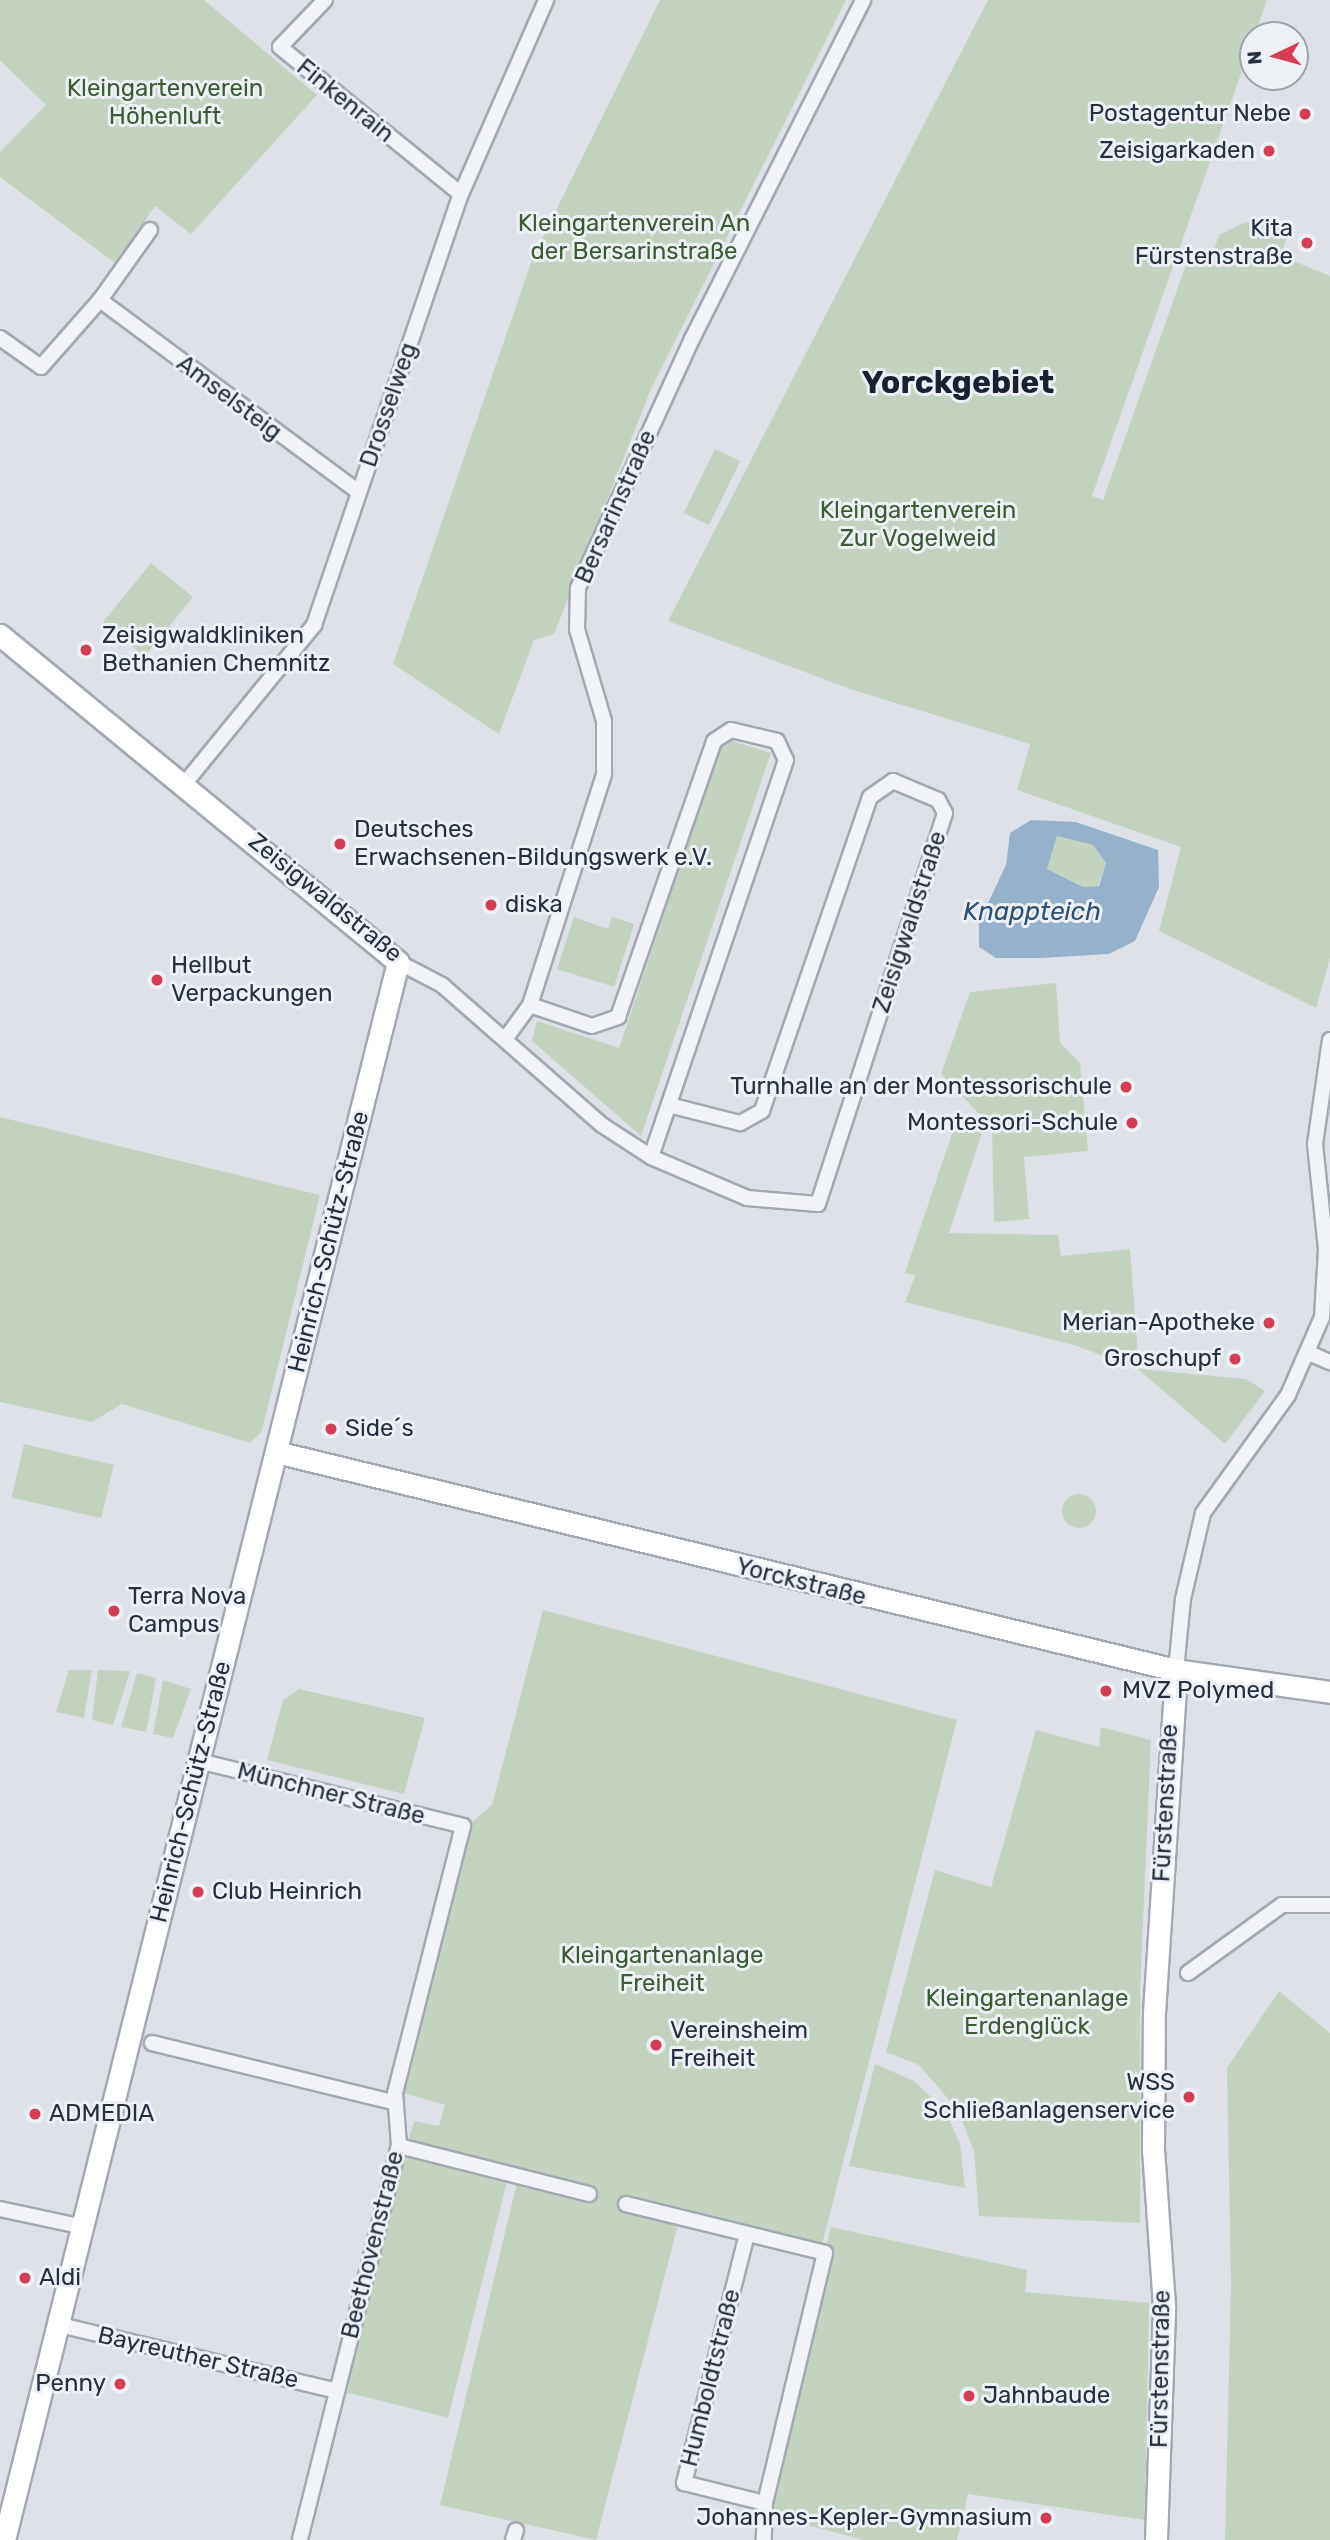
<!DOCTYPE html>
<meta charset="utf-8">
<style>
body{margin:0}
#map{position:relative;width:1330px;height:2540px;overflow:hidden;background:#dee2e8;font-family:Rubik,sans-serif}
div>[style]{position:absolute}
.green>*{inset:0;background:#c4d3bf;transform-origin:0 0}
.round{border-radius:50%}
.water>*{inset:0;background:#97b1cb}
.roads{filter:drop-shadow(2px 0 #a3a9b2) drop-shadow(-2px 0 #a3a9b2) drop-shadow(0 2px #a3a9b2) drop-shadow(0 -2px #a3a9b2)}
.street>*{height:14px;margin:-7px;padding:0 7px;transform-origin:7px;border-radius:7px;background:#f1f3f6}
.secondary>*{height:21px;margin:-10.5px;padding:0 10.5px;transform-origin:10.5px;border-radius:10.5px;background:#fff}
.dots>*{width:19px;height:19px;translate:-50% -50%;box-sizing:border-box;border:4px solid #edf1f6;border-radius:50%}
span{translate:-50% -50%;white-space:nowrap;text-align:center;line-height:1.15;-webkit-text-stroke:6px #edf1f6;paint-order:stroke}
.park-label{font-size:24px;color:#3b5c33}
.street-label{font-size:24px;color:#263040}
.poi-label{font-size:24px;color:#263040}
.right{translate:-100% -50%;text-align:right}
.left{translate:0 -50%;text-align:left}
.water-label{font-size:26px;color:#2e4f76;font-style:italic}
.district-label{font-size:32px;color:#192131;font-weight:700}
.north{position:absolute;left:1239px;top:21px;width:70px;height:70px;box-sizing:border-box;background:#edf1f6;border:2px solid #9da4ad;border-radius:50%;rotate:265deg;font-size:19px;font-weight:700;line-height:28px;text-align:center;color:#263040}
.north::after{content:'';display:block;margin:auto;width:24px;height:32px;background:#d53c55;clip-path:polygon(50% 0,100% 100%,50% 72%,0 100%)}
</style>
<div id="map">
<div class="green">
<i style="clip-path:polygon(0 0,204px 0,317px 95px,191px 234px,155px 206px,115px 263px,0 177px,0 152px,46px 105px,0 60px)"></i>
<i style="clip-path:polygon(660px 0,846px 0,651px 389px,554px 634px,534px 640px,499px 734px,393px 664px,533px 257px)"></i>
<i style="clip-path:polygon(988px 0,1267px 0,1092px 496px,1103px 500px,1188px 259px,1208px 266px,1219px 235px,1245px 222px,1290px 227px,1281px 256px,1330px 276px,1330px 958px,1316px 1008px,1159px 931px,1181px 847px,1017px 790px,1030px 744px,853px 690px,668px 621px)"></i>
<i style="left:715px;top:449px;width:28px;height:71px;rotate:26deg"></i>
<i style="left:151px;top:563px;width:54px;height:77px;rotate:39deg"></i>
<i style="clip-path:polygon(723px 738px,771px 753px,641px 1136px,532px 1041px,537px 1021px,619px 1048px)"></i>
<i style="clip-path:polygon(1057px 836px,1093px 845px,1106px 863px,1098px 886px,1083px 887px,1047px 869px)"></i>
<i style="clip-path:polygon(574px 917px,608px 929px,612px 917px,634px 924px,614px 987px,557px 969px)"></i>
<i style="clip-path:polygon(1056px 983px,1060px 1043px,1080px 1063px,1088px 1151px,1024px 1157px,1029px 1219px,994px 1222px,992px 1127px,941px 1074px,970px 992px)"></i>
<i style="clip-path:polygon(958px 1116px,983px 1130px,949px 1233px,1058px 1235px,1061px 1256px,1130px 1249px,1139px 1369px,1246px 1379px,1265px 1391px,1225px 1444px,1138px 1369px,1074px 1345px,905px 1302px,915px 1276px,905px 1273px)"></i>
<i style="clip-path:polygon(0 1117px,320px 1195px,262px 1431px,250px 1443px,122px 1404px,92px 1422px,0 1402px)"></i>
<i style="left:24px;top:1444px;width:92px;height:55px;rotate:13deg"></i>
<i class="round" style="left:1062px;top:1494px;width:34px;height:34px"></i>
<i style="clip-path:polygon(543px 1610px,957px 1720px,820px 2252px,680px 2217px,596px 2540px,440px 2505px,519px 2174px,407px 2146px,414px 2121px,439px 2126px,445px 2105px,403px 2093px,469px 1825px,492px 1805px)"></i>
<i style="clip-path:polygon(69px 1670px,92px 1670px,84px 1718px,56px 1712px)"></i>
<i style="clip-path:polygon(98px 1670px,130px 1671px,113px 1725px,92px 1720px)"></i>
<i style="clip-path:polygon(137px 1673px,156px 1678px,146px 1732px,121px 1727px)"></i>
<i style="clip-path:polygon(163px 1680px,191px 1689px,173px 1738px,153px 1734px)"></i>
<i style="clip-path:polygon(299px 1689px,425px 1718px,404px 1794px,267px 1760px,283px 1700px)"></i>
<i style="clip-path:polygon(1101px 1727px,1151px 1740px,1140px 1993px,1140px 2223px,979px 2216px,974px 2151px,957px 2109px,919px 2065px,886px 2052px,935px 1870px,991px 1887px,1036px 1730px,1099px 1747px)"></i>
<i style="clip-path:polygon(1279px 1991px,1330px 2033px,1330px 2540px,1225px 2540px,1231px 2285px,1227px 2068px)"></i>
<i style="clip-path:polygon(875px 2064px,914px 2081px,944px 2109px,960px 2144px,965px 2188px,849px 2166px)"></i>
<i style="left:403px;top:2156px;width:107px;height:243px;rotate:14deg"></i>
<i style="clip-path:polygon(831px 2227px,1027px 2270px,1025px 2292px,1149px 2303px,1145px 2520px,968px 2494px,957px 2540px,864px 2540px,780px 2518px,765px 2503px)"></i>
</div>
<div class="water">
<i style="clip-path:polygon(evenodd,1031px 820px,1076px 822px,1158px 850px,1159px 887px,1135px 941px,1109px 954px,1041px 958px,996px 958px,979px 947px,979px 922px,1006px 865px,1010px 833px,1031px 820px,1057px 836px,1093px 845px,1106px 863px,1099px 886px,1083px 887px,1047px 869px,1057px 836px)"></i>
</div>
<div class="roads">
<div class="street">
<i style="left:325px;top:0;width:65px;rotate:133.8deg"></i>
<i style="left:280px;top:47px;width:233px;rotate:39.1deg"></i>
<i style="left:100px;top:300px;width:86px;rotate:-54.5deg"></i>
<i style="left:0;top:338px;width:50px;rotate:35.3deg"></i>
<i style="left:41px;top:367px;width:89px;rotate:-48.6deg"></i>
<i style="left:100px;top:300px;width:322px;rotate:36.6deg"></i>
<i style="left:186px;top:782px;width:203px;rotate:-50.8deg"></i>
<i style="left:314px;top:625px;width:455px;rotate:-71.2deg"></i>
<i style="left:461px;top:194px;width:212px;rotate:-66.3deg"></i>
<i style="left:398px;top:962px;width:50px;rotate:27.6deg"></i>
<i style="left:442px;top:985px;width:213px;rotate:41.2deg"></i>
<i style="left:602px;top:1125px;width:59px;rotate:33.1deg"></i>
<i style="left:651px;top:1157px;width:104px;rotate:23.1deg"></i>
<i style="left:747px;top:1198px;width:71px;rotate:4.8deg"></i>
<i style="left:818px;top:1204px;width:411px;rotate:-72deg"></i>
<i style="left:945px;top:813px;width:15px;rotate:-118deg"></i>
<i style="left:938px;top:800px;width:49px;rotate:-157.1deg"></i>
<i style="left:893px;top:781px;width:28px;rotate:145deg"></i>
<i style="left:870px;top:797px;width:332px;rotate:109deg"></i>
<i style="left:762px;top:1111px;width:25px;rotate:151deg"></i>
<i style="left:740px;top:1123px;width:73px;rotate:-165.8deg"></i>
<i style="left:530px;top:1005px;width:65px;rotate:18.7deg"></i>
<i style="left:592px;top:1026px;width:28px;rotate:-19deg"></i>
<i style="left:618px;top:1017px;width:292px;rotate:-70.8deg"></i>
<i style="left:714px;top:741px;width:20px;rotate:-33deg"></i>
<i style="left:731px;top:730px;width:47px;rotate:13.4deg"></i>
<i style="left:777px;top:741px;width:21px;rotate:65deg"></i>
<i style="left:786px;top:760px;width:419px;rotate:108.8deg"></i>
<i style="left:506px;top:1038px;width:41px;rotate:-54deg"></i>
<i style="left:530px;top:1005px;width:243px;rotate:-72.2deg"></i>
<i style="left:604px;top:774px;width:53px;rotate:-90deg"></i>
<i style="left:604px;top:721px;width:96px;rotate:-106.4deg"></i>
<i style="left:577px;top:629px;width:41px;rotate:-88.6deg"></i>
<i style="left:578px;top:588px;width:274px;rotate:-65.4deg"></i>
<i style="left:692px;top:339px;width:380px;rotate:-63.2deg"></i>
<i style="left:1311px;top:1354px;width:21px;rotate:23deg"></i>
<i style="left:1176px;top:1670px;width:71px;rotate:-84.4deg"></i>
<i style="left:1183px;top:1599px;width:88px;rotate:-76.9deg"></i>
<i style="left:1203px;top:1513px;width:145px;rotate:-54.2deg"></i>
<i style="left:1288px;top:1395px;width:85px;rotate:-66.4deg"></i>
<i style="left:1322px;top:1317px;width:68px;rotate:-86.6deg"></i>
<i style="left:1326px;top:1249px;width:106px;rotate:-96deg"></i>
<i style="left:1315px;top:1144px;width:105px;rotate:-81.8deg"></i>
<i style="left:199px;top:1761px;width:272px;rotate:13.8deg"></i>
<i style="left:463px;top:1826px;width:276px;rotate:104.3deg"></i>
<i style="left:395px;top:2093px;width:52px;rotate:85.6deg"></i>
<i style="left:399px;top:2145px;width:407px;rotate:104.1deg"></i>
<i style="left:1188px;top:1973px;width:116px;rotate:-35.9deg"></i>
<i style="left:1282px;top:1905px;width:48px"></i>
<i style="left:152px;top:2043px;width:251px;rotate:13.8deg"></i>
<i style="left:399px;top:2146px;width:196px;rotate:14.2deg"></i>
<i style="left:626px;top:2204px;width:205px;rotate:13.8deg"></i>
<i style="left:825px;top:2253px;width:257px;rotate:103.5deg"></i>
<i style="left:765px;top:2503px;width:37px;rotate:92deg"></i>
<i style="left:0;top:2209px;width:86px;rotate:12.1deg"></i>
<i style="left:747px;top:2234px;width:257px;rotate:104.2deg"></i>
<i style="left:684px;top:2483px;width:83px;rotate:13.9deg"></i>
<i style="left:60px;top:2325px;width:285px;rotate:13.4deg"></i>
<i style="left:513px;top:2540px;width:10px;rotate:-73deg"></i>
</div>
<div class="secondary">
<i style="left:0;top:635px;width:515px;rotate:39.41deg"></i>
<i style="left:398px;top:962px;width:1626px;rotate:104.02deg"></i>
<i style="left:276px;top:1452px;width:926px;rotate:13.62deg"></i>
<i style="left:1176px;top:1670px;width:156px;rotate:8.1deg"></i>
<i style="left:1156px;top:2540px;width:234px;rotate:-88deg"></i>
<i style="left:1164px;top:2306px;width:156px;rotate:-94deg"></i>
<i style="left:1153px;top:2150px;width:137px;rotate:-89.6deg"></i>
<i style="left:1154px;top:2013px;width:344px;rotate:-86.3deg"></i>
</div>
</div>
<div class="dots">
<i style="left:1305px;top:114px;background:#d53c55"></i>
<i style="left:1269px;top:151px;background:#d53c55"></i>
<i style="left:1307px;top:243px;background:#d53c55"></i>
<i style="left:86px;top:650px;background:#d53c55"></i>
<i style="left:340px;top:844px;background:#d53c55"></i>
<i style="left:491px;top:905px;background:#d53c55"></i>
<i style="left:157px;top:980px;background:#d53c55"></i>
<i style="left:1126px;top:1087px;background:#d53c55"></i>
<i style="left:1132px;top:1123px;background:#d53c55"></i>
<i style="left:1269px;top:1323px;background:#d53c55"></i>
<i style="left:1235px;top:1359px;background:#d53c55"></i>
<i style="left:331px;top:1429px;background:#d53c55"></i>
<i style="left:114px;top:1611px;background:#d53c55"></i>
<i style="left:1106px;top:1691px;background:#d53c55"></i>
<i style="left:198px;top:1892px;background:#d53c55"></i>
<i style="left:656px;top:2045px;background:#d53c55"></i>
<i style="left:1189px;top:2097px;background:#d53c55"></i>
<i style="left:35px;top:2114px;background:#d53c55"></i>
<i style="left:25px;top:2278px;background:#d53c55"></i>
<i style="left:120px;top:2384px;background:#d53c55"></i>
<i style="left:969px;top:2396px;background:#d53c55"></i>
<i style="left:1046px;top:2518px;background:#d53c55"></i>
</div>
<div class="park-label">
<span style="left:165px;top:103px">Kleingartenverein<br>Höhenluft</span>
<span style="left:634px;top:238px">Kleingartenverein An<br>der Bersarinstraße</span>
<span style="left:918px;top:525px">Kleingartenverein<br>Zur Vogelweid</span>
<span style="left:662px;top:1970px">Kleingartenanlage<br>Freiheit</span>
<span style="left:1027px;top:2013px">Kleingartenanlage<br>Erdenglück</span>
</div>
<div class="street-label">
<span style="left:345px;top:101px;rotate:39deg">Finkenrain</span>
<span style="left:229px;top:398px;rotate:37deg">Amselsteig</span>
<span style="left:389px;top:405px;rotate:-71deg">Drosselweg</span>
<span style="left:616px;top:507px;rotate:-66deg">Bersarinstraße</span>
<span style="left:325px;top:898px;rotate:39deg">Zeisigwaldstraße</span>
<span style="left:910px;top:922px;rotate:-72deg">Zeisigwaldstraße</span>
<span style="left:329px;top:1242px;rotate:-76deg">Heinrich-Schütz-Straße</span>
<span style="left:801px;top:1582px;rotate:14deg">Yorckstraße</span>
<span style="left:191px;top:1792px;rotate:-76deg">Heinrich-Schütz-Straße</span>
<span style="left:331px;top:1794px;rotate:14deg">Münchner Straße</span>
<span style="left:1166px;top:1803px;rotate:-87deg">Fürstenstraße</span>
<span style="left:373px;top:2245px;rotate:-76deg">Beethovenstraße</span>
<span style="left:198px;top:2358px;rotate:13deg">Bayreuther Straße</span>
<span style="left:1161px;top:2369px;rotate:-89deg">Fürstenstraße</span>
<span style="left:711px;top:2378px;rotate:-76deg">Humboldtstraße</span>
</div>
<div class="poi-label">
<span class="right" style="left:1291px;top:114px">Postagentur Nebe</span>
<span class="right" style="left:1255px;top:151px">Zeisigarkaden</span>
<span class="right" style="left:1293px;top:243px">Kita<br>Fürstenstraße</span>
<span class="left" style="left:102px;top:650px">Zeisigwaldkliniken<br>Bethanien Chemnitz</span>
<span class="left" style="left:354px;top:844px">Deutsches<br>Erwachsenen-Bildungswerk e.V.</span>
<span class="left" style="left:505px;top:905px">diska</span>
<span class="left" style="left:171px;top:980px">Hellbut<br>Verpackungen</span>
<span class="right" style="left:1112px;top:1087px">Turnhalle an der Montessorischule</span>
<span class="right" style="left:1118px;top:1123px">Montessori-Schule</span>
<span class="right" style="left:1255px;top:1323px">Merian-Apotheke</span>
<span class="right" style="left:1221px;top:1359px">Groschupf</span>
<span class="left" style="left:345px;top:1429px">Side´s</span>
<span class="left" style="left:128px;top:1611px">Terra Nova<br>Campus</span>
<span class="left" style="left:1122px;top:1691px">MVZ Polymed</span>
<span class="left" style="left:212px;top:1892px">Club Heinrich</span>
<span class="left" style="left:670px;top:2045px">Vereinsheim<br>Freiheit</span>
<span class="right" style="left:1175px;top:2097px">WSS<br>Schließanlagenservice</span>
<span class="left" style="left:49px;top:2114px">ADMEDIA</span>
<span class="left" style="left:39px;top:2278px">Aldi</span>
<span class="right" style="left:106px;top:2384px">Penny</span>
<span class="left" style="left:983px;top:2396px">Jahnbaude</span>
<span class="right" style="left:1032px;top:2518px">Johannes-Kepler-Gymnasium</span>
</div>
<div class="water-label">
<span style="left:1032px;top:912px">Knappteich</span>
</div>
<div class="district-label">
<span style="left:958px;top:382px">Yorckgebiet</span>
</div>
<div class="north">N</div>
</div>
